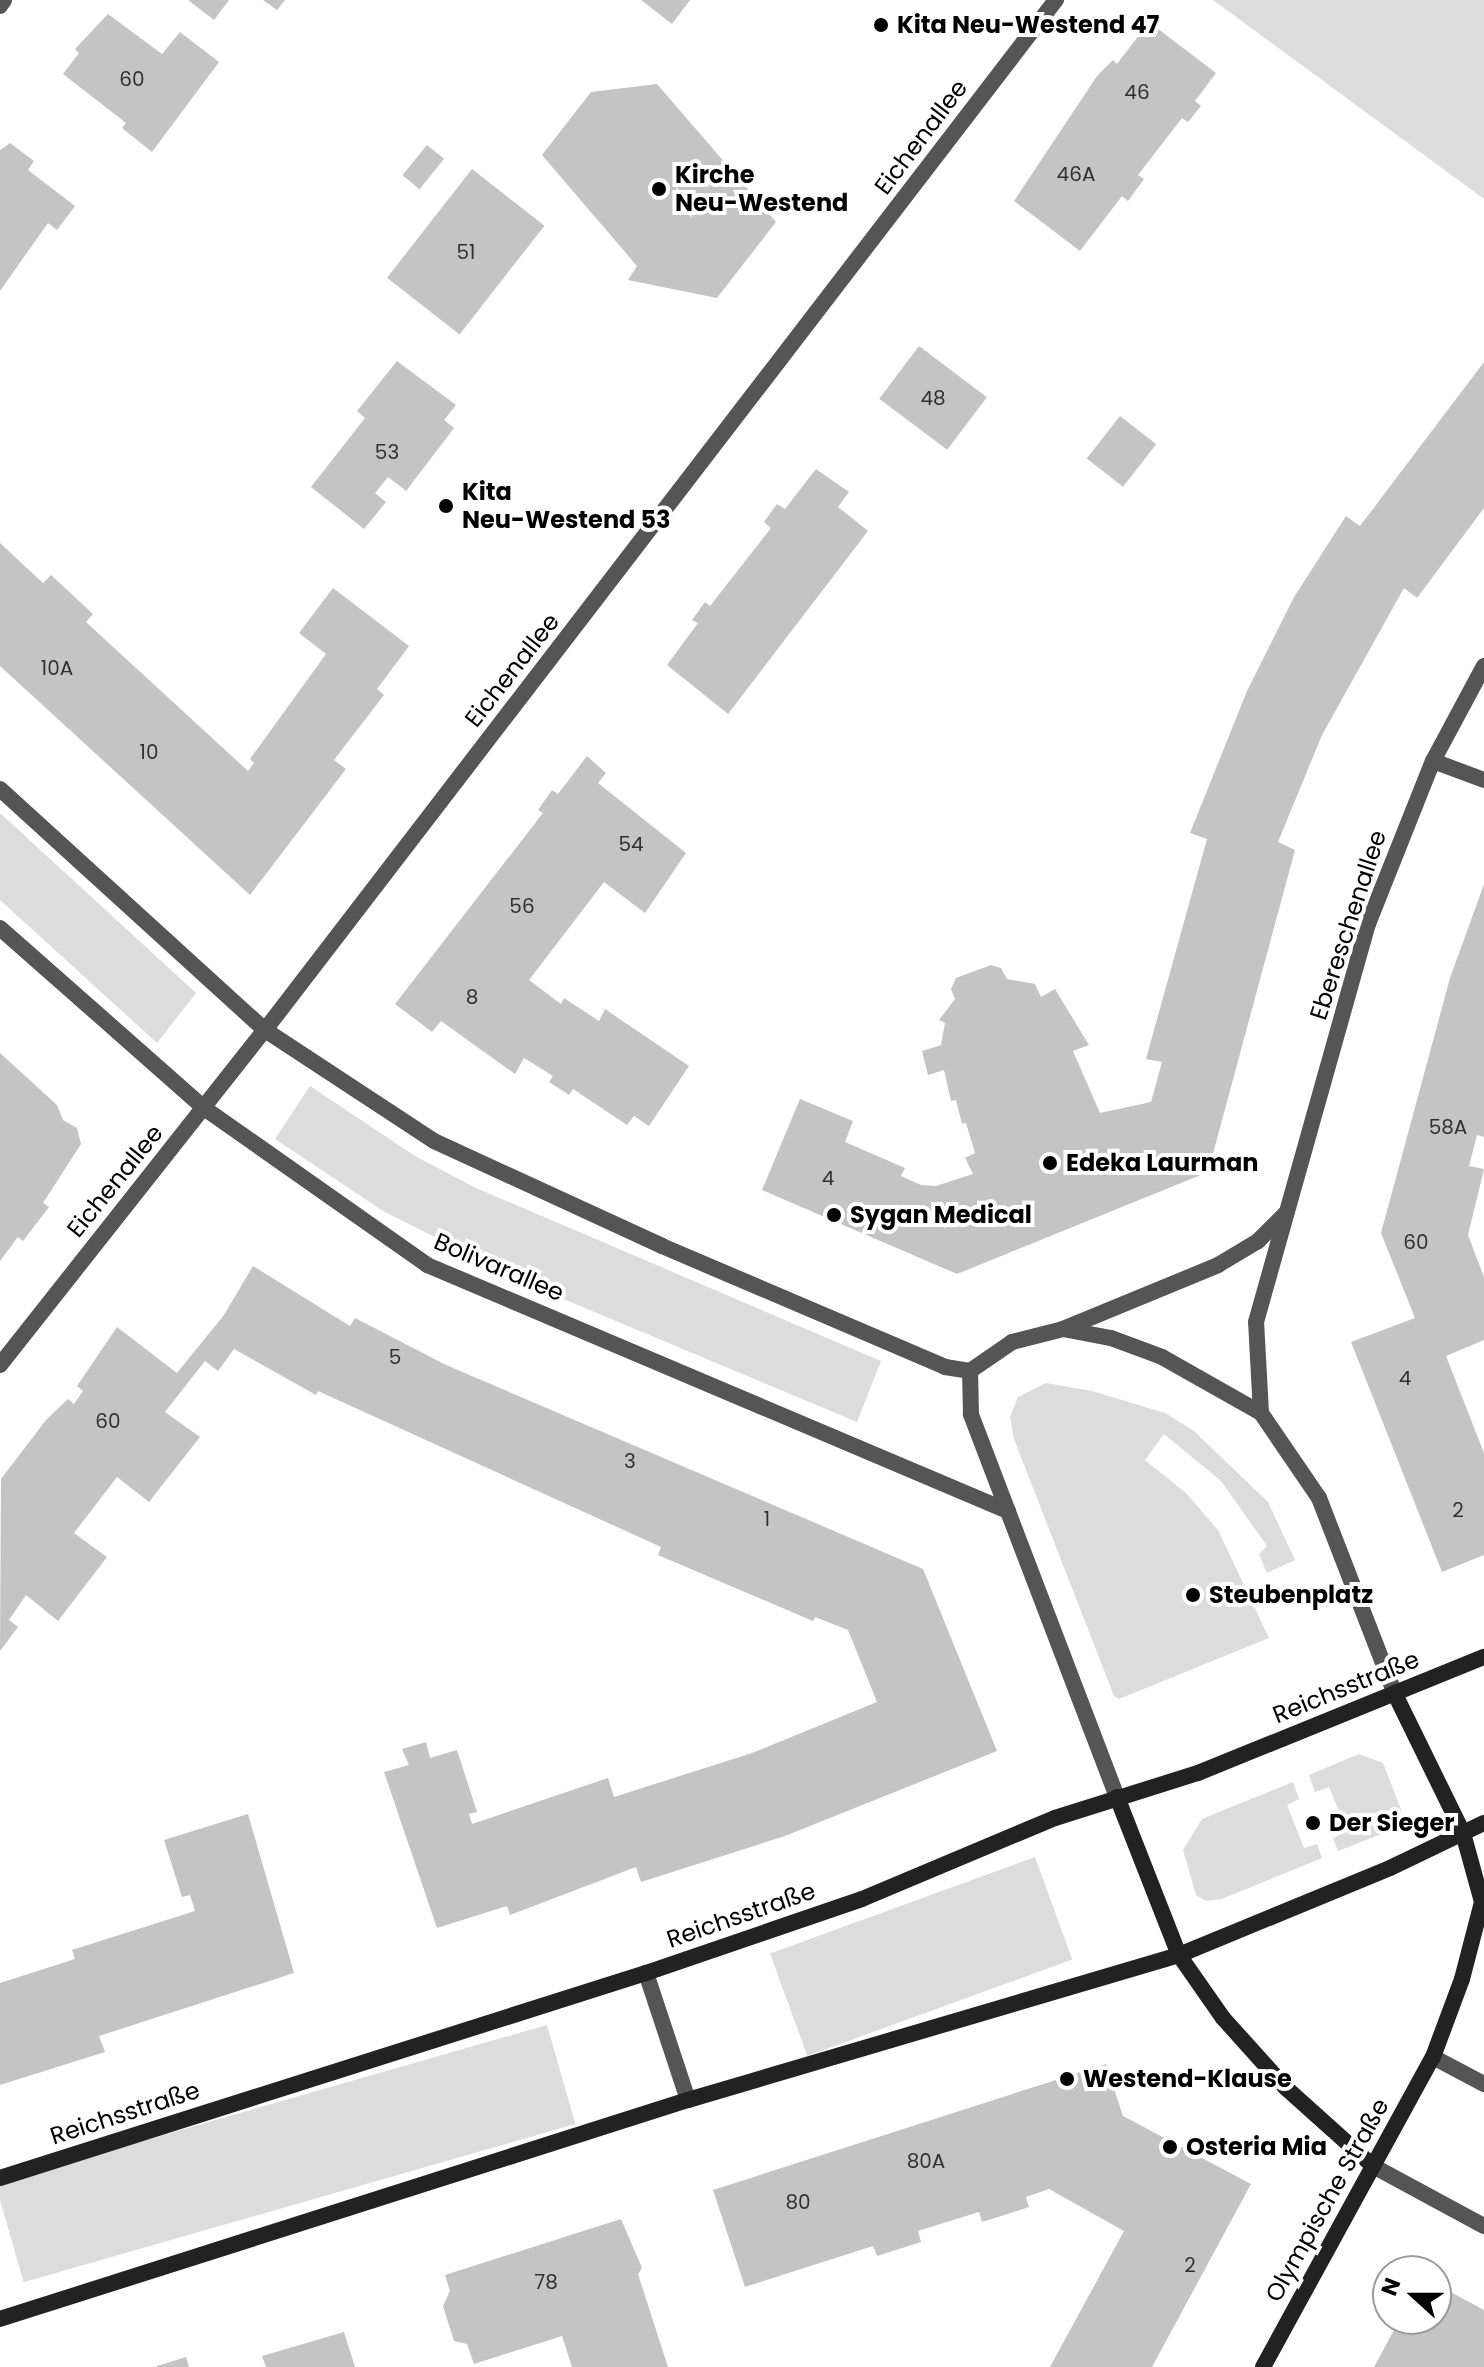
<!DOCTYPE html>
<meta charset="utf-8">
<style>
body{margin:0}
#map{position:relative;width:1484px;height:2367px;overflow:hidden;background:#fff;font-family:Poppins,sans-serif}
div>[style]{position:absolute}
.green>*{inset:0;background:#dcdcdc;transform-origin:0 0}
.building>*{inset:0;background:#c4c4c4;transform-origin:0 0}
.service>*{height:16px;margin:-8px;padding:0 8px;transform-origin:8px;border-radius:8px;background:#555}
.minor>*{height:16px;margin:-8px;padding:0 8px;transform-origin:8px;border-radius:8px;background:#555}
.tertiary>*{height:16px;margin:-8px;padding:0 8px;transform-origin:8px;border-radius:8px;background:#555}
.secondary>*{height:16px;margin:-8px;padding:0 8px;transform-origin:8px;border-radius:8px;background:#222}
.dots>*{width:22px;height:22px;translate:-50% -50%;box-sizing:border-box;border:4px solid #fff;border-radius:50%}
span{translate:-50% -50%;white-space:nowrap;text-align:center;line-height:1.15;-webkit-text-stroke:8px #fff;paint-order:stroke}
.number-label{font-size:20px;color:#313131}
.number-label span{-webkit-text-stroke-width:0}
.poi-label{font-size:24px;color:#000;font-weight:700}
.left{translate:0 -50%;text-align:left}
.street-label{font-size:24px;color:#000}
.north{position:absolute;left:1372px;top:2255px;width:80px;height:80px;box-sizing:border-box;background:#fff;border:2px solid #999;border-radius:50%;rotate:291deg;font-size:22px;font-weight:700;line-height:32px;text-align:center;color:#000}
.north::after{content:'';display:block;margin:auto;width:28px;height:36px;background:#000;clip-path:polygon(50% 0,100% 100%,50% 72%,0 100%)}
</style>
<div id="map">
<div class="green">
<i style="clip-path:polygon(1213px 0,1484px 0,1484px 199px)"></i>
<i style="clip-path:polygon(0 813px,196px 993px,157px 1043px,0 900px)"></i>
<i style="clip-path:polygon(310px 1086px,415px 1156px,474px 1187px,881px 1361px,857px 1422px,530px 1285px,383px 1211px,275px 1139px)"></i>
<i style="clip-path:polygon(1046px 1383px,1092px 1391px,1165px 1413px,1194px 1431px,1268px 1502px,1295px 1560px,1267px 1573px,1259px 1554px,1267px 1546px,1221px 1481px,1164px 1434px,1145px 1460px,1187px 1494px,1218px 1530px,1269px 1638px,1119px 1699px,1114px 1696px,1014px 1439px,1010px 1417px,1018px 1397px)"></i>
<i style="clip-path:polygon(1359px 1754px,1383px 1763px,1402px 1812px,1389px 1831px,1338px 1851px,1333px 1838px,1347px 1831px,1329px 1787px,1315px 1792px,1309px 1775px)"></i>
<i style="clip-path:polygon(1293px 1782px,1299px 1799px,1287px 1805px,1304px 1848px,1317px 1844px,1322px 1858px,1222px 1899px,1206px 1901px,1196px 1895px,1183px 1850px,1202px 1819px)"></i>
<i style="left:1035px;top:1857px;width:109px;height:282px;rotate:70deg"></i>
<i style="left:547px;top:2025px;width:103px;height:574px;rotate:74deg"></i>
</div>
<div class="building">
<i style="clip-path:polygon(188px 0,229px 0,214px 20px)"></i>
<i style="clip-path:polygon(263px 0,285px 0,277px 10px)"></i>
<i style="clip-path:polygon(641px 0,690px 0,672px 24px)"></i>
<i style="clip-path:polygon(108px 14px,162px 54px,180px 32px,219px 62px,152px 152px,122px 128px,126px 123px,63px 74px,79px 53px,75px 49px)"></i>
<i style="clip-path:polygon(1149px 22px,1216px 73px,1195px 101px,1201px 106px,1188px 122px,1182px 118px,1138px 175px,1144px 179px,1128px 201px,1122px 196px,1080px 251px,1014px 201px,1097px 76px,1113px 60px,1117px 64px)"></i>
<i style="clip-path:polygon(657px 84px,776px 222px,717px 298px,628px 280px,637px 266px,542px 155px,591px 92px)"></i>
<i style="clip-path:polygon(10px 143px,34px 161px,28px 170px,75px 206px,57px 230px,48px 223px,0 291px,0 150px)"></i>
<i style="left:427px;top:145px;width:22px;height:39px;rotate:39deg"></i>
<i style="left:472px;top:169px;width:92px;height:138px;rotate:38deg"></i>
<i style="left:919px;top:346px;width:85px;height:66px;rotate:37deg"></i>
<i style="clip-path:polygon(397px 361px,456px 405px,444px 420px,454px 428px,406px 491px,388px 477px,375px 493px,386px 502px,364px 529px,311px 487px,365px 418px,357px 411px)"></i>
<i style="clip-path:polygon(1484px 362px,1484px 508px,1417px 598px,1404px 588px,1322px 735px,1278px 842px,1295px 850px,1208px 1172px,957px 1274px,762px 1190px,800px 1099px,853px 1121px,845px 1142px,905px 1168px,901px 1176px,921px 1185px,936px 1186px,973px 1174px,965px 1158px,975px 1153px,966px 1123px,962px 1124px,956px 1100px,951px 1101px,944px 1070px,928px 1075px,922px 1051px,941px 1045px,945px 1023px,939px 1020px,955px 999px,951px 989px,956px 978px,991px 965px,1001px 968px,1007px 979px,1035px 984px,1041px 997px,1055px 989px,1089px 1045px,1073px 1051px,1100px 1113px,1151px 1102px,1162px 1062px,1146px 1059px,1207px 839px,1190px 833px,1247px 691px,1294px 597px,1346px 516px,1360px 526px)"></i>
<i style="left:1120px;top:416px;width:46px;height:54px;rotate:38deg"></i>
<i style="clip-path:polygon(816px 469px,849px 492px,838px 507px,868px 531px,728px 714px,667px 665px,698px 623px,692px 620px,705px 602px,710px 606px,771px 528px,764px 522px,777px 504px,785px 509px)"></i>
<i style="clip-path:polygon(0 543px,43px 583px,51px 575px,93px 614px,86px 622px,248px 771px,254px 763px,250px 759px,326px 654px,299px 633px,333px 588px,409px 646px,377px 689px,384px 695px,334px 760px,346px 769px,250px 895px,0 666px)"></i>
<i style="clip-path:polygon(587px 756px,606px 773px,598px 783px,686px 853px,645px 913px,604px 882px,529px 980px,561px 1004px,564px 998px,599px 1021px,605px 1009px,689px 1066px,649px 1126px,634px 1116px,627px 1125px,573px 1089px,569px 1095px,549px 1082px,553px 1076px,524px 1058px,515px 1074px,441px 1021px,432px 1032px,395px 1004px,543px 813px,538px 810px,552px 790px,558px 794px)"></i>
<i style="clip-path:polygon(1484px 884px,1484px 1137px,1477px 1135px,1469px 1166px,1484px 1169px,1468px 1235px,1484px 1277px,1484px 1340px,1446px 1356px,1484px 1453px,1484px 1555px,1442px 1572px,1351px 1342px,1415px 1318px,1381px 1233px,1450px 978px)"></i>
<i style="clip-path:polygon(0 1053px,57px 1105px,63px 1120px,77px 1128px,81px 1144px,43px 1203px,49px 1207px,23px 1241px,18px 1237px,0 1261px)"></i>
<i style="clip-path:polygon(253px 1266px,350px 1326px,355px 1318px,446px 1365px,923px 1569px,997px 1751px,785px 1836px,641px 1882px,636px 1867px,510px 1915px,507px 1906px,437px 1928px,384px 1772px,409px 1765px,402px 1749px,426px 1742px,430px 1758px,457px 1750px,477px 1812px,469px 1814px,472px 1824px,608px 1778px,614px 1797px,752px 1753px,877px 1702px,848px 1630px,815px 1617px,813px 1621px,658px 1555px,661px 1547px,318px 1391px,316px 1395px,234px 1349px,218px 1371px,205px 1361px,165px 1412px,200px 1437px,149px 1502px,117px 1477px,74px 1533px,107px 1557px,58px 1621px,26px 1595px,9px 1620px,18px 1627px,0 1651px,1px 1479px,46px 1420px,68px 1399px,74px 1404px,83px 1391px,77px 1386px,117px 1327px,177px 1373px,224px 1315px)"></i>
<i style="clip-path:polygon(248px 1814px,294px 1973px,99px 2036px,105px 2052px,0 2085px,0 1983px,75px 1959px,72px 1950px,195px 1911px,190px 1895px,182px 1897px,164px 1840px)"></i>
<i style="clip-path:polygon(1106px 2064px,1123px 2116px,1251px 2184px,1152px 2367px,1050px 2367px,1124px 2231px,1049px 2189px,1026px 2197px,1029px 2207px,998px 2217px,982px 2222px,979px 2212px,918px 2231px,921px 2242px,877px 2256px,873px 2246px,745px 2287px,713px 2190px)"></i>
<i style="clip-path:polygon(621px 2219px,642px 2268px,638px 2274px,668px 2367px,572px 2367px,562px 2336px,474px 2364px,467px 2344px,454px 2341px,443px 2306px,450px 2291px,445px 2275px)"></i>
<i style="clip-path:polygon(1436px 2284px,1484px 2310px,1484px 2367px,1374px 2367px,1400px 2319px,1436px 2319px)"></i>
<i style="clip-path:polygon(344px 2332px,355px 2367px,266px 2367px,262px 2356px)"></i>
<i style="clip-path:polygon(186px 2357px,189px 2367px,157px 2367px,157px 2366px)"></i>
</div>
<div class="service">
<i style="left:646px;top:1973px;width:134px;rotate:71.7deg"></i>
</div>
<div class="minor">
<i style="left:0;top:6px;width:7px;rotate:-56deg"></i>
<i style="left:1433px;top:761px;width:54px;rotate:20.4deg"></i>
<i style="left:1063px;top:1329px;width:168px;rotate:-22.4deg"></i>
<i style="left:1218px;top:1265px;width:47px;rotate:-31deg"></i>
<i style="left:1258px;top:1241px;width:38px;rotate:-45deg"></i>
<i style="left:0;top:1365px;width:427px;rotate:-51.7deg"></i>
<i style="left:265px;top:1030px;width:1299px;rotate:-52.48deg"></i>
<i style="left:1261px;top:1413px;width:91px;rotate:-93.1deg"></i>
<i style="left:1256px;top:1322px;width:413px;rotate:-74.3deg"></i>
<i style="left:1368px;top:924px;width:175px;rotate:-68.3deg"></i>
<i style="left:1433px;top:761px;width:108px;rotate:-61.8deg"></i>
</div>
<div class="tertiary">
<i style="left:0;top:789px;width:358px;rotate:42.3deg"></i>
<i style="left:265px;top:1030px;width:202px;rotate:33.3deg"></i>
<i style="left:434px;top:1141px;width:251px;rotate:24.7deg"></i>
<i style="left:662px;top:1246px;width:308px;rotate:23.1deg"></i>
<i style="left:945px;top:1367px;width:25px;rotate:9deg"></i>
<i style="left:0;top:928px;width:272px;rotate:41.4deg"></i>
<i style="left:204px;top:1108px;width:273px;rotate:35.1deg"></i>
<i style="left:427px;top:1265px;width:631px;rotate:22.95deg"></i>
<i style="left:1117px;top:1797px;width:410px;rotate:-110.9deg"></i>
<i style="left:971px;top:1414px;width:43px;rotate:-91.3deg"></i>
<i style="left:970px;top:1371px;width:51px;rotate:-34.6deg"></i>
<i style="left:1012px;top:1342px;width:53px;rotate:-14.3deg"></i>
<i style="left:1063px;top:1329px;width:49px;rotate:10.6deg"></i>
<i style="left:1111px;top:1338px;width:54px;rotate:20.4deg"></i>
<i style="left:1162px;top:1357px;width:114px;rotate:29.5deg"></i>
<i style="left:1261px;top:1413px;width:103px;rotate:55.7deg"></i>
<i style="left:1319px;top:1498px;width:210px;rotate:68.8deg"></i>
<i style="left:1433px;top:2057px;width:58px;rotate:27.9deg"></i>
<i style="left:1373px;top:2166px;width:126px;rotate:28.4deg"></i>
</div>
<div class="secondary">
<i style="left:1117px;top:1797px;width:170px;rotate:68.6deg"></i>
<i style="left:1179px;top:1955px;width:77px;rotate:55.1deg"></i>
<i style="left:1223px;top:2018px;width:94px;rotate:48deg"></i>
<i style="left:1286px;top:2088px;width:117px;rotate:41.9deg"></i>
<i style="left:0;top:2178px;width:678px;rotate:-17.61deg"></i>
<i style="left:646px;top:1973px;width:228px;rotate:-18.9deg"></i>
<i style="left:862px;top:1899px;width:209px;rotate:-22.8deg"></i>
<i style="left:1055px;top:1818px;width:150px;rotate:-17.5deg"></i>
<i style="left:1198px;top:1773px;width:309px;rotate:-22.1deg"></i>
<i style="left:0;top:2319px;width:722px;rotate:-17.66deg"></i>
<i style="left:688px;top:2100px;width:512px;rotate:-16.45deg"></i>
<i style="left:1179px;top:1955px;width:228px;rotate:-22.4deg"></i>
<i style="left:1390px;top:1868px;width:104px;rotate:-25.6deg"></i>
<i style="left:1263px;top:2367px;width:354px;rotate:-61.3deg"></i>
<i style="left:1433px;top:2057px;width:83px;rotate:-69.6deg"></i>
<i style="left:1462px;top:1979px;width:80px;rotate:-75.4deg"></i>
<i style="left:1482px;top:1902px;width:72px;rotate:-105.4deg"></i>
<i style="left:1463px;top:1833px;width:155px;rotate:-116.1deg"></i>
</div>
<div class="dots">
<i style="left:881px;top:25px;background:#000"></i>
<i style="left:659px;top:189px;background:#000"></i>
<i style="left:446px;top:506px;background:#000"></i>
<i style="left:1050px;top:1163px;background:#000"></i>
<i style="left:834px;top:1215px;background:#000"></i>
<i style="left:1193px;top:1595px;background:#000"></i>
<i style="left:1313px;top:1823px;background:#000"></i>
<i style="left:1067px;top:2079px;background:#000"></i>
<i style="left:1170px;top:2147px;background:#000"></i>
</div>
<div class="number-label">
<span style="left:132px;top:79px">60</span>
<span style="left:1137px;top:92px">46</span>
<span style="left:1076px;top:174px">46A</span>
<span style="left:466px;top:252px">51</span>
<span style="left:933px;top:398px">48</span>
<span style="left:387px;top:452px">53</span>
<span style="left:57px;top:668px">10A</span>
<span style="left:149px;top:752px">10</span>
<span style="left:631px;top:844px">54</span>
<span style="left:522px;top:906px">56</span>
<span style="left:472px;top:997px">8</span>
<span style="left:1448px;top:1127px">58A</span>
<span style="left:828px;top:1178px">4</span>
<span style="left:1416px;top:1242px">60</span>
<span style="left:395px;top:1357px">5</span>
<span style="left:1405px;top:1378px">4</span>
<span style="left:108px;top:1421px">60</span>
<span style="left:630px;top:1461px">3</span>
<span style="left:1458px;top:1510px">2</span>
<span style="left:767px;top:1519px">1</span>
<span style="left:926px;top:2161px">80A</span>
<span style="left:798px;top:2202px">80</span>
<span style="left:1190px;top:2265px">2</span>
<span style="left:546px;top:2282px">78</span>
</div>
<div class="poi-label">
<span class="left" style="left:897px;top:25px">Kita Neu-Westend 47</span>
<span class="left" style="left:675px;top:189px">Kirche<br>Neu-Westend</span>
<span class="left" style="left:462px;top:506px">Kita<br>Neu-Westend 53</span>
<span class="left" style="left:1066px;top:1163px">Edeka Laurman</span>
<span class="left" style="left:850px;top:1215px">Sygan Medical</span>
<span class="left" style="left:1209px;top:1595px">Steubenplatz</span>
<span class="left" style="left:1329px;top:1823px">Der Sieger</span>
<span class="left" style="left:1083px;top:2079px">Westend-Klause</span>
<span class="left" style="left:1186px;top:2147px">Osteria Mia</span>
</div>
<div class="street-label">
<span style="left:921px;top:137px;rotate:-53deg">Eichenallee</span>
<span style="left:512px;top:670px;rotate:-52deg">Eichenallee</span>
<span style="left:1348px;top:925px;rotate:-72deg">Ebereschenallee</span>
<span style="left:115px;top:1181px;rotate:-51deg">Eichenallee</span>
<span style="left:499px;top:1267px;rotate:23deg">Bolivarallee</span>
<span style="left:1346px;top:1687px;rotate:-22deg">Reichsstraße</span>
<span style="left:741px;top:1915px;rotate:-19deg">Reichsstraße</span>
<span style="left:125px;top:2113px;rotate:-18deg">Reichsstraße</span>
<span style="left:1327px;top:2200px;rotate:-61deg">Olympische Straße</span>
</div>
<div class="north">N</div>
</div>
